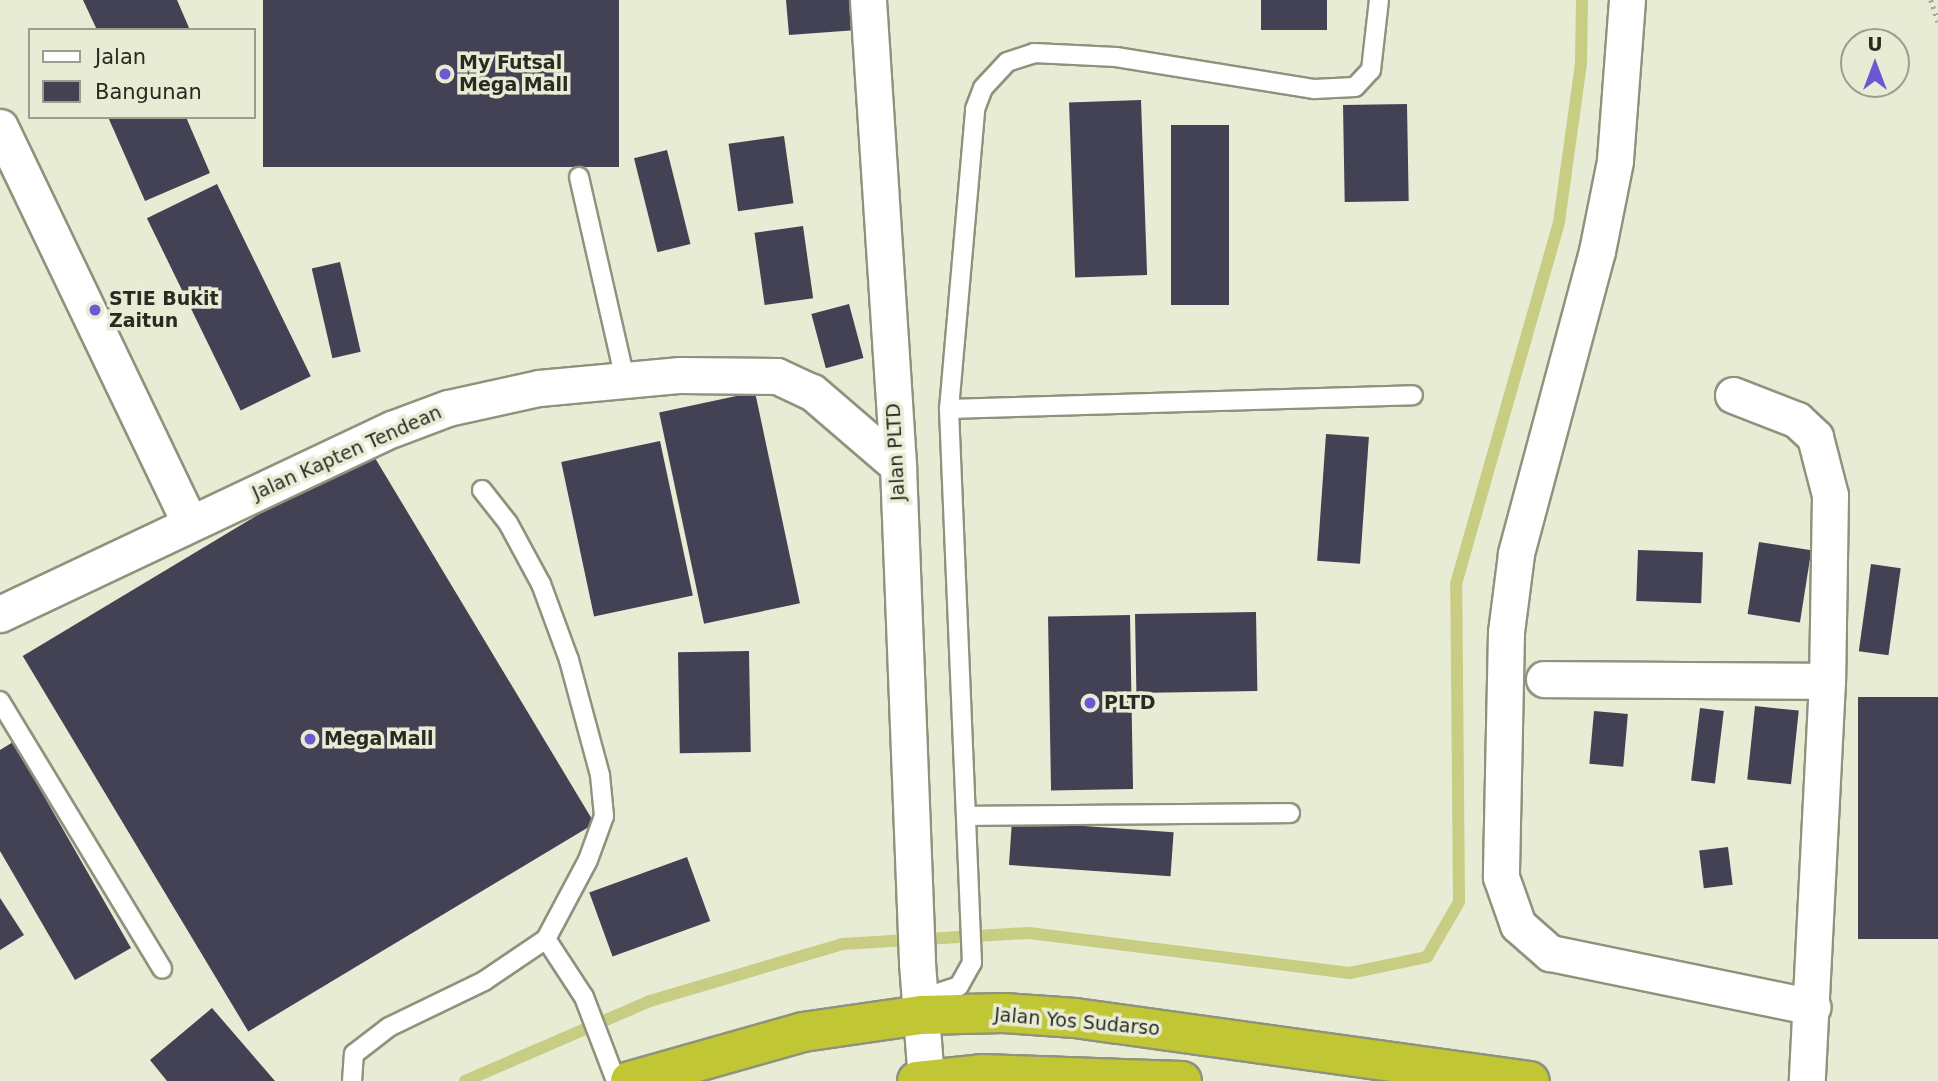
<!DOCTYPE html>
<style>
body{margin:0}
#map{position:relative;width:1938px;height:1081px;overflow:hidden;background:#e9ecd4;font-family:"DejaVu Sans",sans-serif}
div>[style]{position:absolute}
.stream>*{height:12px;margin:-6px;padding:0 6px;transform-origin:6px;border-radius:6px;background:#c8cd84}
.building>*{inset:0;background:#434254;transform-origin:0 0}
.path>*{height:4.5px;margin-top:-2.25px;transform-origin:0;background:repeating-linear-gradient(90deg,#a7a997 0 2px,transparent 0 7px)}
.roads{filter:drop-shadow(2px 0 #90927d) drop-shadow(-2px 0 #90927d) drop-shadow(0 2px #90927d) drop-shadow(0 -2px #90927d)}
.lane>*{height:18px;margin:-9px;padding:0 9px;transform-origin:9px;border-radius:9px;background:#fff}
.street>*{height:35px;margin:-17.5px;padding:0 17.5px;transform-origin:17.5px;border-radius:17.5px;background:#fff}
.highway>*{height:38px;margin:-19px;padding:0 19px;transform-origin:19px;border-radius:19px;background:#c0c634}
.dots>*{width:19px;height:19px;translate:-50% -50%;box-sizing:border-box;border:4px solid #e9ecd4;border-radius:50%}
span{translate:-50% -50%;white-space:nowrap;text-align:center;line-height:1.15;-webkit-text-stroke:7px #e9ecd4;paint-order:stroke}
.poi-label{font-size:19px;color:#292a22;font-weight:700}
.left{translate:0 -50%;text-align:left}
.street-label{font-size:19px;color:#292a22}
.legend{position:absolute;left:28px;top:28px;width:228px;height:91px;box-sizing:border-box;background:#e9ecd4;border:2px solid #9c9e8d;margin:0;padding:9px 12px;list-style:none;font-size:21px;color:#292a22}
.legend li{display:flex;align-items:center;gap:14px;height:35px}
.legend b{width:35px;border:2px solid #9c9e8d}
.north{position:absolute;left:1840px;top:28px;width:70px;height:70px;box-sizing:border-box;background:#e9ecd4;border:2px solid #9c9e8d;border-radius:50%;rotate:0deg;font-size:19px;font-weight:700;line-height:28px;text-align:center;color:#292a22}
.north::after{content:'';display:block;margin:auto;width:24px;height:32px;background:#6c58d2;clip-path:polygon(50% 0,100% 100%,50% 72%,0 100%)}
</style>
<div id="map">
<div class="stream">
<i style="left:465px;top:1081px;width:202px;rotate:-23.4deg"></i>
<i style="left:650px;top:1001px;width:200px;rotate:-16.5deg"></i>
<i style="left:842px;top:944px;width:187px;rotate:-3.4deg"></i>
<i style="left:1029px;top:933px;width:323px;rotate:7.1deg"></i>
<i style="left:1350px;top:973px;width:79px;rotate:-11.7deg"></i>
<i style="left:1427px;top:957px;width:64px;rotate:-59.8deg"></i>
<i style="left:1459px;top:902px;width:318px;rotate:-90.5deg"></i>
<i style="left:1456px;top:584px;width:376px;rotate:-74.1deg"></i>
<i style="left:1559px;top:222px;width:161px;rotate:-82.1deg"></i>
<i style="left:1581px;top:63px;width:63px;rotate:-89.1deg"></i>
</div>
<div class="building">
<i style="clip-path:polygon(83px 0,177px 0,190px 30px,97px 30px)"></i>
<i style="left:263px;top:0;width:356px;height:167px"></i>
<i style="clip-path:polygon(786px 0,855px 0,857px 30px,789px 35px)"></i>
<i style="left:1261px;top:0;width:66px;height:30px"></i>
<i style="left:1141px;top:100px;width:175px;height:72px;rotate:88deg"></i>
<i style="left:1407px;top:104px;width:97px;height:64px;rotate:89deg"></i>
<i style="clip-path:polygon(108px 117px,186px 117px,210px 173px,145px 201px)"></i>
<i style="left:1171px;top:125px;width:58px;height:180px"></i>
<i style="left:784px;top:136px;width:68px;height:56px;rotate:82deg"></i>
<i style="left:667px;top:150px;width:97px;height:34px;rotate:76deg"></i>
<i style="left:217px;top:184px;width:214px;height:78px;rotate:64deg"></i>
<i style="left:803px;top:226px;width:73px;height:49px;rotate:82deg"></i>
<i style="left:340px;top:262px;width:92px;height:29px;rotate:77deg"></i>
<i style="left:849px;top:304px;width:56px;height:39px;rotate:75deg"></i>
<i style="left:755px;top:392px;width:216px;height:98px;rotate:78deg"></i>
<i style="left:1326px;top:434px;width:43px;height:127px;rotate:4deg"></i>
<i style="left:660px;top:441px;width:158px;height:101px;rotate:78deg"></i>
<i style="left:369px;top:448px;width:438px;height:404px;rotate:59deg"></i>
<i style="left:1759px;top:542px;width:53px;height:73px;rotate:9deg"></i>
<i style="left:1638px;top:550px;width:65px;height:51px;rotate:2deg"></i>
<i style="left:1871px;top:564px;width:30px;height:88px;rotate:8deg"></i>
<i style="left:1256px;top:612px;width:79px;height:121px;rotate:89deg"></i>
<i style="left:1130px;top:615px;width:174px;height:82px;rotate:89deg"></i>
<i style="left:749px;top:651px;width:101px;height:71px;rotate:89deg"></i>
<i style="left:1938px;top:697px;width:242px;height:80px;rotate:90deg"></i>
<i style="left:1755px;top:706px;width:44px;height:74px;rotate:6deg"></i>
<i style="left:1700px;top:708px;width:24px;height:73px;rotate:7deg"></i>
<i style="left:1594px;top:711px;width:34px;height:53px;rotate:5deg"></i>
<i style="clip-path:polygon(13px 742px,131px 948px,75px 980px,0 851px,0 750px)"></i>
<i style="left:1012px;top:821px;width:162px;height:44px;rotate:4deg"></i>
<i style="left:1728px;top:847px;width:38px;height:29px;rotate:83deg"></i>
<i style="left:687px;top:857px;width:68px;height:104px;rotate:70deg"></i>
<i style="clip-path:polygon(0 898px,24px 935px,0 950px)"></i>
<i style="clip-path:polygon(212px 1008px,275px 1081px,167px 1081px,150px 1060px)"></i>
</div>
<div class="path">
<i style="left:1931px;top:0;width:23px;rotate:72deg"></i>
</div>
<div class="roads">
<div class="lane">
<i style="left:579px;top:177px;width:208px;rotate:77.2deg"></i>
<i style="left:949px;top:409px;width:464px;rotate:-1.7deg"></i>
<i style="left:0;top:701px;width:313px;rotate:58.8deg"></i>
<i style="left:966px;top:816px;width:324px;rotate:-0.5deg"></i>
<i style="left:546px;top:939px;width:69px;rotate:56.8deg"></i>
<i style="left:584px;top:997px;width:90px;rotate:69.1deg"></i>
<i style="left:920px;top:999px;width:41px;rotate:-18.4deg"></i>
<i style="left:959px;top:986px;width:26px;rotate:-61deg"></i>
<i style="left:972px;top:963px;width:554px;rotate:-92.38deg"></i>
<i style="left:949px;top:409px;width:301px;rotate:-85deg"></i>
<i style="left:975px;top:109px;width:22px;rotate:-69deg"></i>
<i style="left:983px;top:88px;width:35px;rotate:-47deg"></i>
<i style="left:1007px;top:62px;width:28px;rotate:-18deg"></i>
<i style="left:1034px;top:53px;width:82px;rotate:2.8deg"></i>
<i style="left:1116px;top:57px;width:201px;rotate:9.2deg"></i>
<i style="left:1314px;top:89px;width:41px;rotate:-2.8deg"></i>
<i style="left:1355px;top:87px;width:23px;rotate:-47deg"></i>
<i style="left:1371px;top:70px;width:70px;rotate:-83.5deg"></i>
<i style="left:352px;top:1081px;width:27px;rotate:-86deg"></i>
<i style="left:354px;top:1054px;width:44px;rotate:-37.6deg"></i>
<i style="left:389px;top:1027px;width:106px;rotate:-25.8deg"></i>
<i style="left:484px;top:981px;width:75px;rotate:-34.1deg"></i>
<i style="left:546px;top:939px;width:89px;rotate:-62deg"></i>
<i style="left:588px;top:860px;width:47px;rotate:-70deg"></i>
<i style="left:604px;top:816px;width:41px;rotate:-95.6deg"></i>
<i style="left:600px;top:775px;width:119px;rotate:-105.1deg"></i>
<i style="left:569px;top:660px;width:81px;rotate:-110.2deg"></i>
<i style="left:541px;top:584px;width:69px;rotate:-118.4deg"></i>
<i style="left:508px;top:523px;width:42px;rotate:-128.2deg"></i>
</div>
<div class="street">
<i style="left:868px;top:0;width:467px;rotate:86.3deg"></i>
<i style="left:898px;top:466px;width:497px;rotate:87.8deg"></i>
<i style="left:917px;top:963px;width:116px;rotate:85.6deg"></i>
<i style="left:1627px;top:0;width:161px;rotate:94.3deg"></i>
<i style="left:1615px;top:161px;width:92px;rotate:101.3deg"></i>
<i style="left:1597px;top:251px;width:314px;rotate:105deg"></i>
<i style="left:1516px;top:554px;width:79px;rotate:97.3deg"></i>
<i style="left:1506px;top:632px;width:245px;rotate:91.2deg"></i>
<i style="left:1501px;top:877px;width:51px;rotate:70.5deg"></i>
<i style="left:1518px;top:925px;width:43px;rotate:41.2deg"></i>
<i style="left:1550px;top:953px;width:268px;rotate:11.6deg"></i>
<i style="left:0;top:127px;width:439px;rotate:64.4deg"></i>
<i style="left:1733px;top:395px;width:69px;rotate:21.3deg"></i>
<i style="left:1797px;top:420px;width:25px;rotate:43deg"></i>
<i style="left:1815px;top:437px;width:60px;rotate:75.5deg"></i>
<i style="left:1830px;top:495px;width:186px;rotate:90.9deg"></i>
<i style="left:1827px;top:681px;width:400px;rotate:92.9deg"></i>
<i style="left:0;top:614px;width:433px;rotate:-25.3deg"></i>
<i style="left:392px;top:429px;width:60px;rotate:-20.6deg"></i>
<i style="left:448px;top:408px;width:93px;rotate:-12.4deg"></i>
<i style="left:539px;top:388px;width:142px;rotate:-5.3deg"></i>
<i style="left:680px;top:375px;width:97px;rotate:0.6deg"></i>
<i style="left:777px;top:376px;width:38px;rotate:25deg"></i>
<i style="left:812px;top:392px;width:113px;rotate:40.7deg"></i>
<i style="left:1544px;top:679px;width:283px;rotate:0.4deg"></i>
</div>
<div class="highway">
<i style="left:630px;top:1081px;width:180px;rotate:-15.8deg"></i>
<i style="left:803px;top:1032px;width:119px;rotate:-8.2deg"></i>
<i style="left:921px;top:1015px;width:83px;rotate:-1.4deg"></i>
<i style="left:1004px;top:1013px;width:71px;rotate:4deg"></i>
<i style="left:1075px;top:1018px;width:459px;rotate:7.9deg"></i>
<i style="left:917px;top:1081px;width:65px;rotate:-6.1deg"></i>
<i style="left:982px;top:1074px;width:200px;rotate:2deg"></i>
</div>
</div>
<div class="dots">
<i style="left:445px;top:74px;background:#6c58d2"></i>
<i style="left:95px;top:310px;background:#6c58d2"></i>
<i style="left:1090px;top:703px;background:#6c58d2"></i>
<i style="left:310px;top:739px;background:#6c58d2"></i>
</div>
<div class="poi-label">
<span class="left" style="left:459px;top:74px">My Futsal<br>Mega Mall</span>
<span class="left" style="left:109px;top:310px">STIE Bukit<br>Zaitun</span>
<span class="left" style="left:1104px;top:703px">PLTD</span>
<span class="left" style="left:324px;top:739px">Mega Mall</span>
</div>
<div class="street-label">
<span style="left:896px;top:452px;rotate:-93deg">Jalan PLTD</span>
<span style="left:347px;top:453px;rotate:-24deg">Jalan Kapten Tendean</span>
<span style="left:1077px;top:1022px;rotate:5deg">Jalan Yos Sudarso</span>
</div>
<ul class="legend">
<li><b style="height:9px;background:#fff"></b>Jalan</li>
<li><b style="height:19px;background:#434254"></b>Bangunan</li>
</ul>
<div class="north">U</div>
</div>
